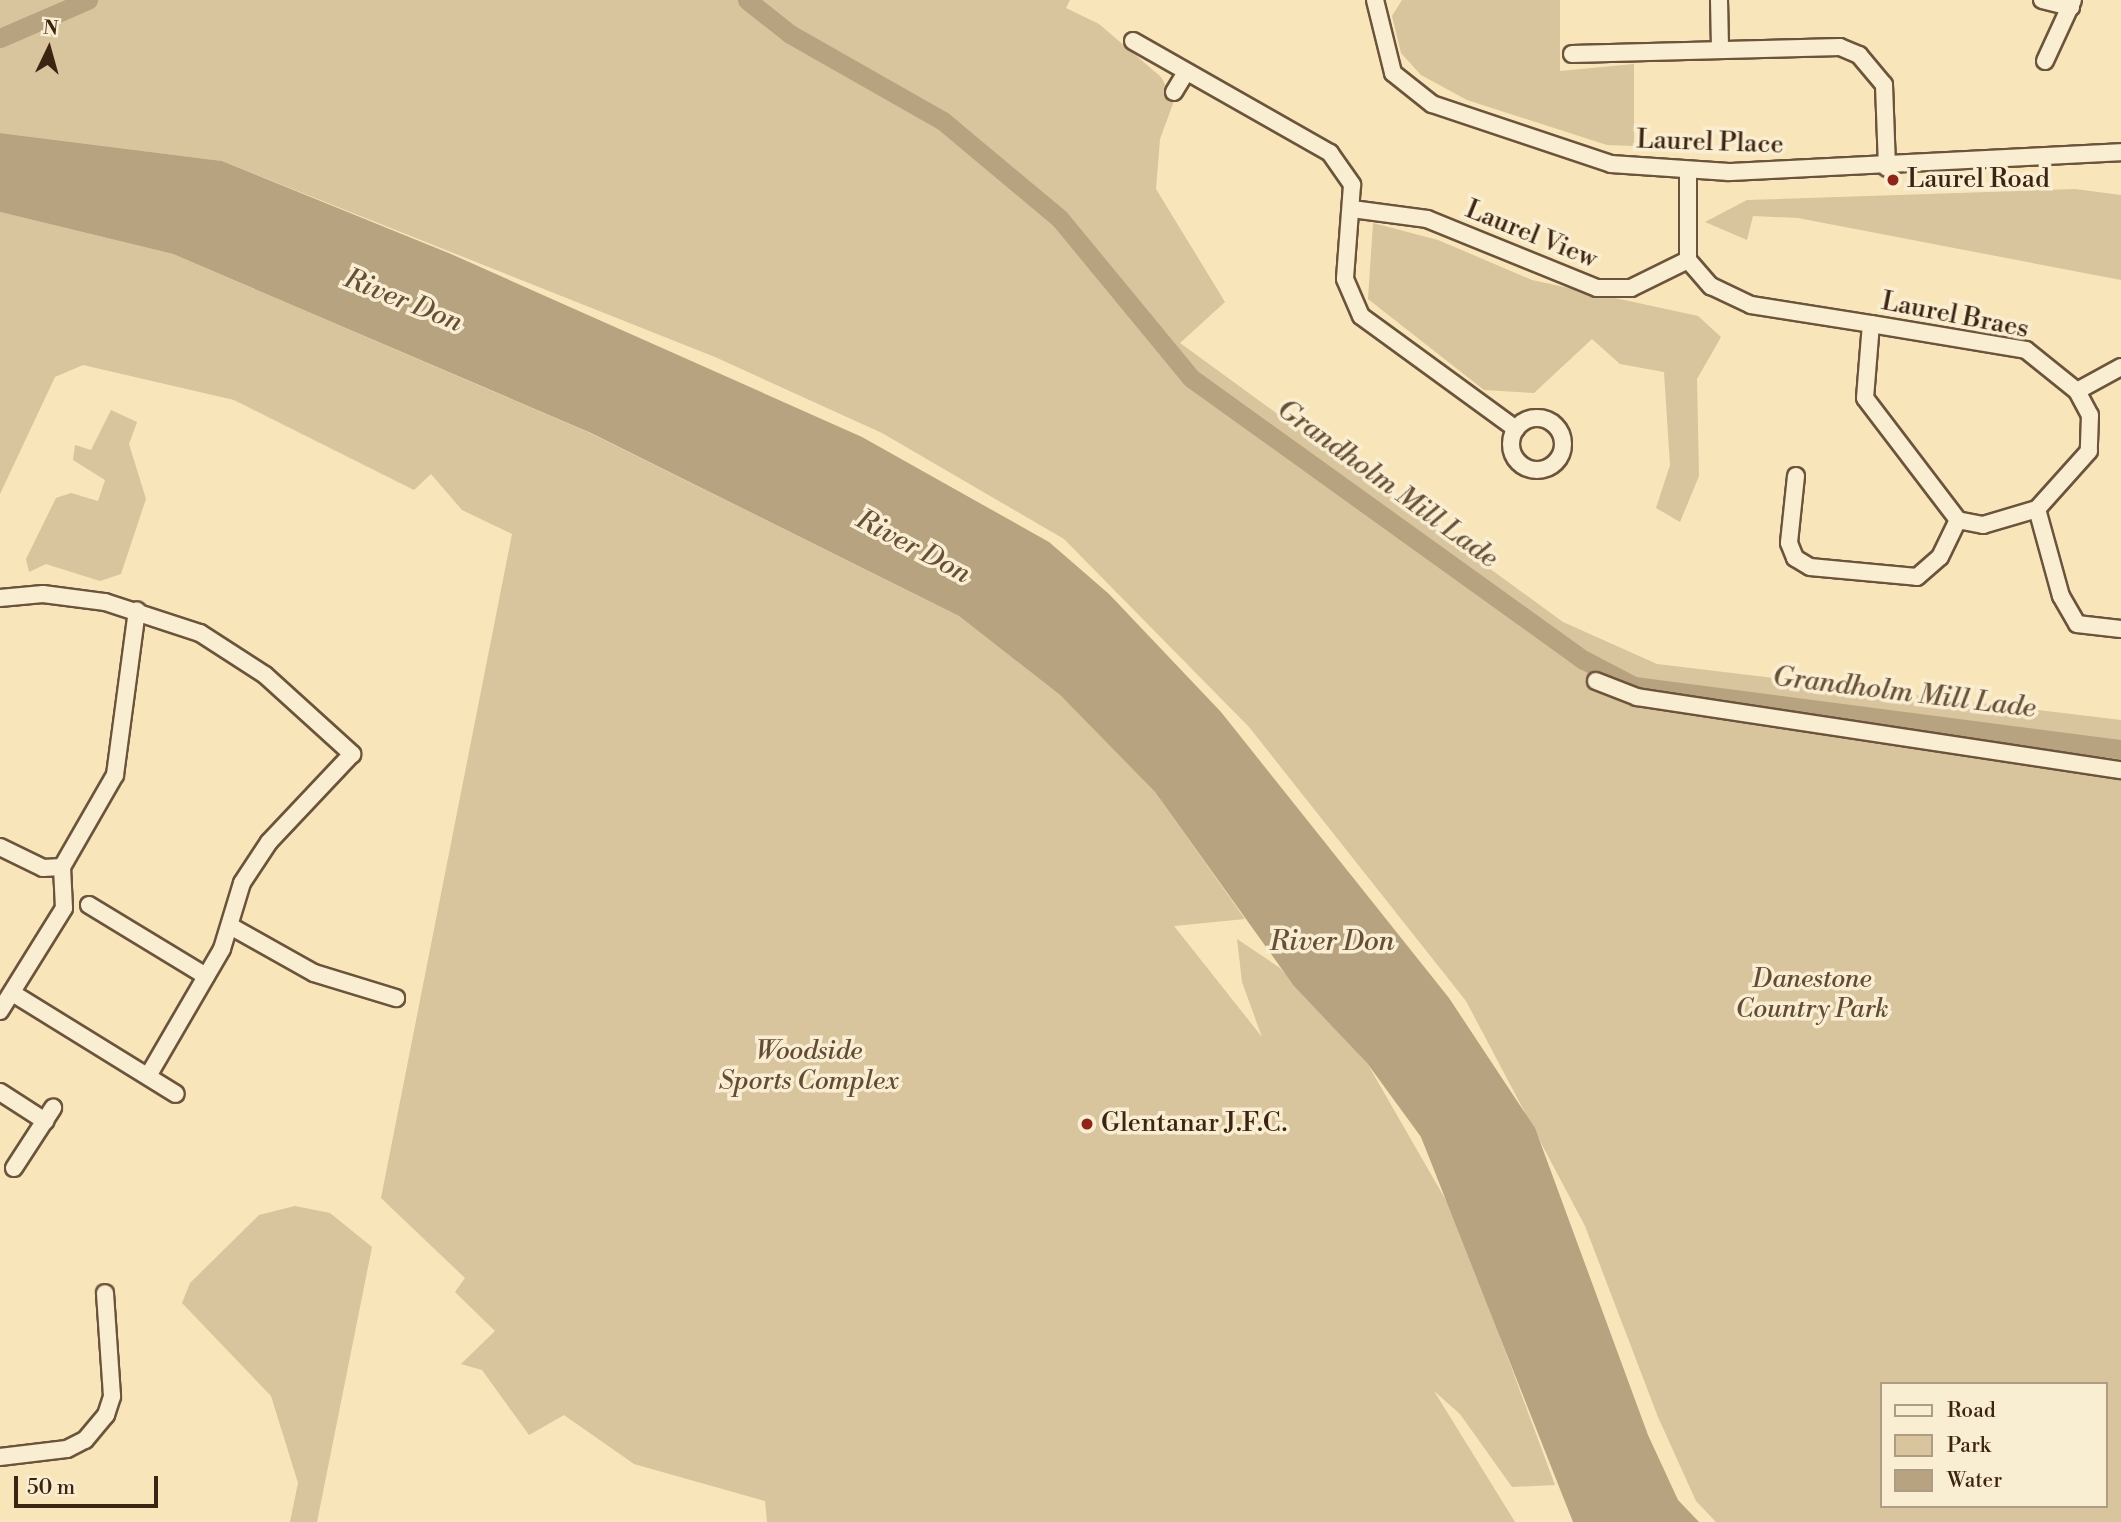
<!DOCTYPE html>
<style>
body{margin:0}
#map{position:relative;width:2121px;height:1522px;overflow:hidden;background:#f8e5b9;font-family:"Libre Bodoni",serif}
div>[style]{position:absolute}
.green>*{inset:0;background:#d8c49d}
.water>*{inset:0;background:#b8a380}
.canal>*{height:19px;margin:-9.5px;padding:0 9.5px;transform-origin:9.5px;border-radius:9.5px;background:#b8a380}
.roads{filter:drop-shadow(2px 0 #6c543c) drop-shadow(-2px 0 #6c543c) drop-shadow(0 2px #6c543c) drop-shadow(0 -2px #6c543c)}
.street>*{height:16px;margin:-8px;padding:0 8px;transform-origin:8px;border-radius:8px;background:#faeed2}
.street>.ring{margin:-8px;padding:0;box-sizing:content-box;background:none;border:16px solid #faeed2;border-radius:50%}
.dots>*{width:19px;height:19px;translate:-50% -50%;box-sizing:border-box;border:4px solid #faeed2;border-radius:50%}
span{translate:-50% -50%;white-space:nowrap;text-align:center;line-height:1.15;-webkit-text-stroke:7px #faeed2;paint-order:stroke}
.street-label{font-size:26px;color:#3d2312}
.poi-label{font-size:26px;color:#3d2312}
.left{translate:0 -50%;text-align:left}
.park-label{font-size:26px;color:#644b35;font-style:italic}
.water-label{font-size:28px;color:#685038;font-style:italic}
.legend{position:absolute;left:1880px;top:1382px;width:228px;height:126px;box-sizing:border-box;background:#faeed2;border:2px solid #ae9d85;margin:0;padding:9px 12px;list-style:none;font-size:21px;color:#3d2312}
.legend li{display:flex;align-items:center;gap:14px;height:35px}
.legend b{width:35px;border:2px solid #ae9d85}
.north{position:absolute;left:14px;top:14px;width:70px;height:70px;-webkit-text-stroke:5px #faeed2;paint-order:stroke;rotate:5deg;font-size:19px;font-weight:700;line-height:28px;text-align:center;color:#3d2312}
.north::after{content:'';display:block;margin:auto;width:24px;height:32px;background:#3d2312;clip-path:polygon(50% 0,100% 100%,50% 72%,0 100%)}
.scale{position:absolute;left:14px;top:1476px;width:144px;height:32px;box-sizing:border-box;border:4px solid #3d2312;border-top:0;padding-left:9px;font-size:21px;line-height:24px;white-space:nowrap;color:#3d2312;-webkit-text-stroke:5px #faeed2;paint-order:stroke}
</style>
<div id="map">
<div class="green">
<i style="clip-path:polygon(evenodd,0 0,1070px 0,1066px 8px,1099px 24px,1161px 77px,1174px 101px,1160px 139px,1156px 189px,1225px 302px,1180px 343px,1563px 622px,1657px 664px,2121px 720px,2121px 1522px,1716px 1522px,1696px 1501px,1658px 1417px,1585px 1226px,1466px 1001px,1249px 727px,1064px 539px,882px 433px,715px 357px,222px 161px,0 133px,0 0,1881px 1384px,2105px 1384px,2105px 1506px,1881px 1506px,1881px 1384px)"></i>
<i style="clip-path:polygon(1402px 0,1560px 0,1560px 71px,1634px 64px,1634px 146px,1607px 145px,1467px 100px,1421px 75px,1401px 53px,1392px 16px)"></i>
<i style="clip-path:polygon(2075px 189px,2121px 195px,2121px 280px,1798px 218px,1753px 216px,1747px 240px,1705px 222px,1747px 200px)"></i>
<i style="clip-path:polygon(0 212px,173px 254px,590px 433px,959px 616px,1060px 695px,1155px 792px,1245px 919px,1174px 926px,1262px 1037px,1242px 982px,1237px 939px,1280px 968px,1367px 1063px,1455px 1216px,1555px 1485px,1512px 1487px,1460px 1414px,1434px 1391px,1515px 1522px,767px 1522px,765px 1501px,634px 1464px,564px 1415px,529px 1435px,482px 1370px,461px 1364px,495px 1331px,455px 1292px,465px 1278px,381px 1198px,512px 534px,462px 510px,431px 474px,414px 490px,234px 400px,83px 365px,55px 377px,0 494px)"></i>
<i style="clip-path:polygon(1373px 223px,1438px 240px,1532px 280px,1698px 316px,1721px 337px,1697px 379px,1699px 476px,1680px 522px,1656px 508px,1670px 465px,1664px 372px,1620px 364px,1592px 339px,1534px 393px,1484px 390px,1368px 299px)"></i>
<i style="clip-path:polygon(111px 410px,137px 422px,129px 444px,146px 499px,121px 574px,100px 581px,46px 564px,29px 572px,26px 559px,56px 498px,71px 493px,98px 501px,105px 480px,73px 460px,75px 445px,91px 450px)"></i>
<i style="clip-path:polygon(295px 1206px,330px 1213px,372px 1247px,317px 1522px,290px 1522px,298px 1483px,271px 1396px,182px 1303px,190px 1283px,259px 1215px)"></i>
</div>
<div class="water">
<i style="clip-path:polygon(0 133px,222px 161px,451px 254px,862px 437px,1049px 542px,1109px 594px,1221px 712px,1449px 998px,1535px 1128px,1648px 1435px,1678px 1500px,1699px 1522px,1573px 1522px,1421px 1137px,1367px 1063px,1294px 986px,1155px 792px,1060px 695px,959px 616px,591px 433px,173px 254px,0 212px)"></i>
</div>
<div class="canal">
<i style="left:747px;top:0;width:55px;rotate:38.3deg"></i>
<i style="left:790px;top:34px;width:176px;rotate:29.6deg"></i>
<i style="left:943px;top:121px;width:153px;rotate:39.9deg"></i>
<i style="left:1060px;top:219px;width:206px;rotate:50.5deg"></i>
<i style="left:1191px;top:378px;width:484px;rotate:35.7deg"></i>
<i style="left:1584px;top:660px;width:56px;rotate:27.5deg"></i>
<i style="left:1634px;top:686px;width:491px;rotate:7.4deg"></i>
<i style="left:0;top:38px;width:96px;rotate:-23.4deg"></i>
</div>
<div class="roads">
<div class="street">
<i style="left:1375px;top:0;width:75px;rotate:76.1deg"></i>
<i style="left:1393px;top:73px;width:50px;rotate:38.5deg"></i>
<i style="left:1432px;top:104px;width:189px;rotate:18.5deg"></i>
<i style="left:1611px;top:164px;width:118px;rotate:3.9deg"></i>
<i style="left:1729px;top:172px;width:393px;rotate:-2.9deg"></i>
<i style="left:1719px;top:0;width:48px;rotate:88.8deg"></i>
<i style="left:2042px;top:0;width:30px;rotate:14deg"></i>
<i style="left:1133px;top:41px;width:227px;rotate:29.6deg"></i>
<i style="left:1330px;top:153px;width:39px;rotate:55deg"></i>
<i style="left:1352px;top:185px;width:94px;rotate:94.3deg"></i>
<i style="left:1345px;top:279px;width:40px;rotate:66.6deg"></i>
<i style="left:1361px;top:316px;width:192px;rotate:36.1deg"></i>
<i style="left:1572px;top:54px;width:268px;rotate:-1.5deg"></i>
<i style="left:1840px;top:47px;width:21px;rotate:23deg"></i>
<i style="left:1859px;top:55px;width:39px;rotate:50deg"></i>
<i style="left:1884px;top:85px;width:83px;rotate:87.9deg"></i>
<i style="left:2045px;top:61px;width:67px;rotate:-65.3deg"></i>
<i style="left:1174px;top:92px;width:23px;rotate:-59deg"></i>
<i style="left:1352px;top:209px;width:76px;rotate:7.6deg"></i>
<i style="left:1427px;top:219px;width:183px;rotate:22.1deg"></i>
<i style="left:1597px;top:288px;width:34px"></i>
<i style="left:1631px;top:288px;width:64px;rotate:-26.2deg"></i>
<i style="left:1688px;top:260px;width:35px;rotate:49deg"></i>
<i style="left:1711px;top:286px;width:44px;rotate:25.4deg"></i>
<i style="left:1751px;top:305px;width:121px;rotate:9deg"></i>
<i style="left:1871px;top:324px;width:157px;rotate:9.5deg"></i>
<i style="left:2026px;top:350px;width:65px;rotate:38.8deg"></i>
<i style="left:2077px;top:391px;width:27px;rotate:62deg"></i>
<i style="left:2090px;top:415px;width:36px;rotate:92deg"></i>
<i style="left:2089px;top:451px;width:78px;rotate:131.9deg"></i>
<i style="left:2037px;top:509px;width:56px;rotate:163.5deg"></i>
<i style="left:1983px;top:525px;width:25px;rotate:-169deg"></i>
<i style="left:1958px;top:520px;width:153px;rotate:-127.3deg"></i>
<i style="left:1865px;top:398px;width:74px;rotate:-85.4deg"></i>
<i style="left:1688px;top:260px;width:87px;rotate:-90deg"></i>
<i style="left:2077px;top:391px;width:50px;rotate:-28.6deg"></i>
<i class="ring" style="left:1511px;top:418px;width:36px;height:36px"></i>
<i style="left:1796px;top:476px;width:67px;rotate:96deg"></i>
<i style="left:1789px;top:543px;width:16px;rotate:68deg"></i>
<i style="left:1795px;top:558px;width:17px;rotate:31deg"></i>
<i style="left:1810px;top:567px;width:107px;rotate:5.3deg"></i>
<i style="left:1917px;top:577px;width:30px;rotate:-41deg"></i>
<i style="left:1940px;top:557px;width:41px;rotate:-64.1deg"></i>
<i style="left:2037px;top:509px;width:90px;rotate:74.6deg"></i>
<i style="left:2061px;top:596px;width:32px;rotate:60deg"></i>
<i style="left:2077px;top:624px;width:44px;rotate:6.5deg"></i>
<i style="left:0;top:598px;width:43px;rotate:-5.3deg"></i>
<i style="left:43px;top:594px;width:63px;rotate:7.4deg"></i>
<i style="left:105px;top:602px;width:100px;rotate:18.1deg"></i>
<i style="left:200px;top:633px;width:77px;rotate:32.9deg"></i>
<i style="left:265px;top:675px;width:118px;rotate:42.2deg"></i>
<i style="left:352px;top:754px;width:121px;rotate:133.3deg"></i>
<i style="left:269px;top:842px;width:49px;rotate:123.4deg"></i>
<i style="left:242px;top:883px;width:69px;rotate:106.9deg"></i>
<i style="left:222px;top:949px;width:147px;rotate:120.2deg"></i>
<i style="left:1596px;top:681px;width:44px;rotate:21.3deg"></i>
<i style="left:1637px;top:697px;width:489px;rotate:8.6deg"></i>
<i style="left:0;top:847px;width:48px;rotate:26deg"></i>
<i style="left:43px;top:868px;width:19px;rotate:-3deg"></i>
<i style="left:89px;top:905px;width:137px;rotate:31.3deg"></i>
<i style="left:232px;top:927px;width:94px;rotate:29.3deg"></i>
<i style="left:314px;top:973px;width:86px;rotate:17deg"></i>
<i style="left:14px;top:994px;width:190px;rotate:31.7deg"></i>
<i style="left:0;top:1011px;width:121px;rotate:-58.1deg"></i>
<i style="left:64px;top:908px;width:41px;rotate:-92.8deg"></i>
<i style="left:62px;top:867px;width:106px;rotate:-60.1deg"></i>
<i style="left:115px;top:775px;width:166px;rotate:-82.4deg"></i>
<i style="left:0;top:1092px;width:54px;rotate:32.8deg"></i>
<i style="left:14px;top:1168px;width:72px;rotate:-57deg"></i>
<i style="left:0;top:1457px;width:67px;rotate:-6.8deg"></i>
<i style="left:67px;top:1449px;width:20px;rotate:-27deg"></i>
<i style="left:85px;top:1440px;width:33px;rotate:-50deg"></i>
<i style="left:106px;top:1415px;width:20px;rotate:-72deg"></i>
<i style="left:112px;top:1396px;width:103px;rotate:-93.9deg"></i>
</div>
</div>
<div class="dots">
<i style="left:1893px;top:180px;background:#8f2418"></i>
<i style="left:1087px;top:1124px;background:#8f2418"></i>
</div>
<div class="street-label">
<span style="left:1710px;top:143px;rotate:2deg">Laurel Place</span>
<span style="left:1531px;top:235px;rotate:22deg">Laurel View</span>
<span style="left:1955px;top:316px;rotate:11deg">Laurel Braes</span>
</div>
<div class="poi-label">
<span class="left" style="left:1907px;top:180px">Laurel Road</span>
<span class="left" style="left:1101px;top:1124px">Glentanar J.F.C.</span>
</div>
<div class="park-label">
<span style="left:1812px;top:995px">Danestone<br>Country Park</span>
<span style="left:809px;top:1067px">Woodside<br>Sports Complex</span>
</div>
<div class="water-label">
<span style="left:403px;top:301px;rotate:22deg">River Don</span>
<span style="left:1387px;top:484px;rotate:36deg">Grandholm Mill Lade</span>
<span style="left:913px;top:547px;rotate:28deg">River Don</span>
<span style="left:1904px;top:693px;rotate:7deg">Grandholm Mill Lade</span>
<span style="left:1332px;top:942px">River Don</span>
</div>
<ul class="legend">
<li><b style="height:9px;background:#faeed2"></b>Road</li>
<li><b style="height:19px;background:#d8c49d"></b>Park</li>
<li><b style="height:19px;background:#b8a380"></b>Water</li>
</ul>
<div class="north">N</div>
<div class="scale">50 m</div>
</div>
